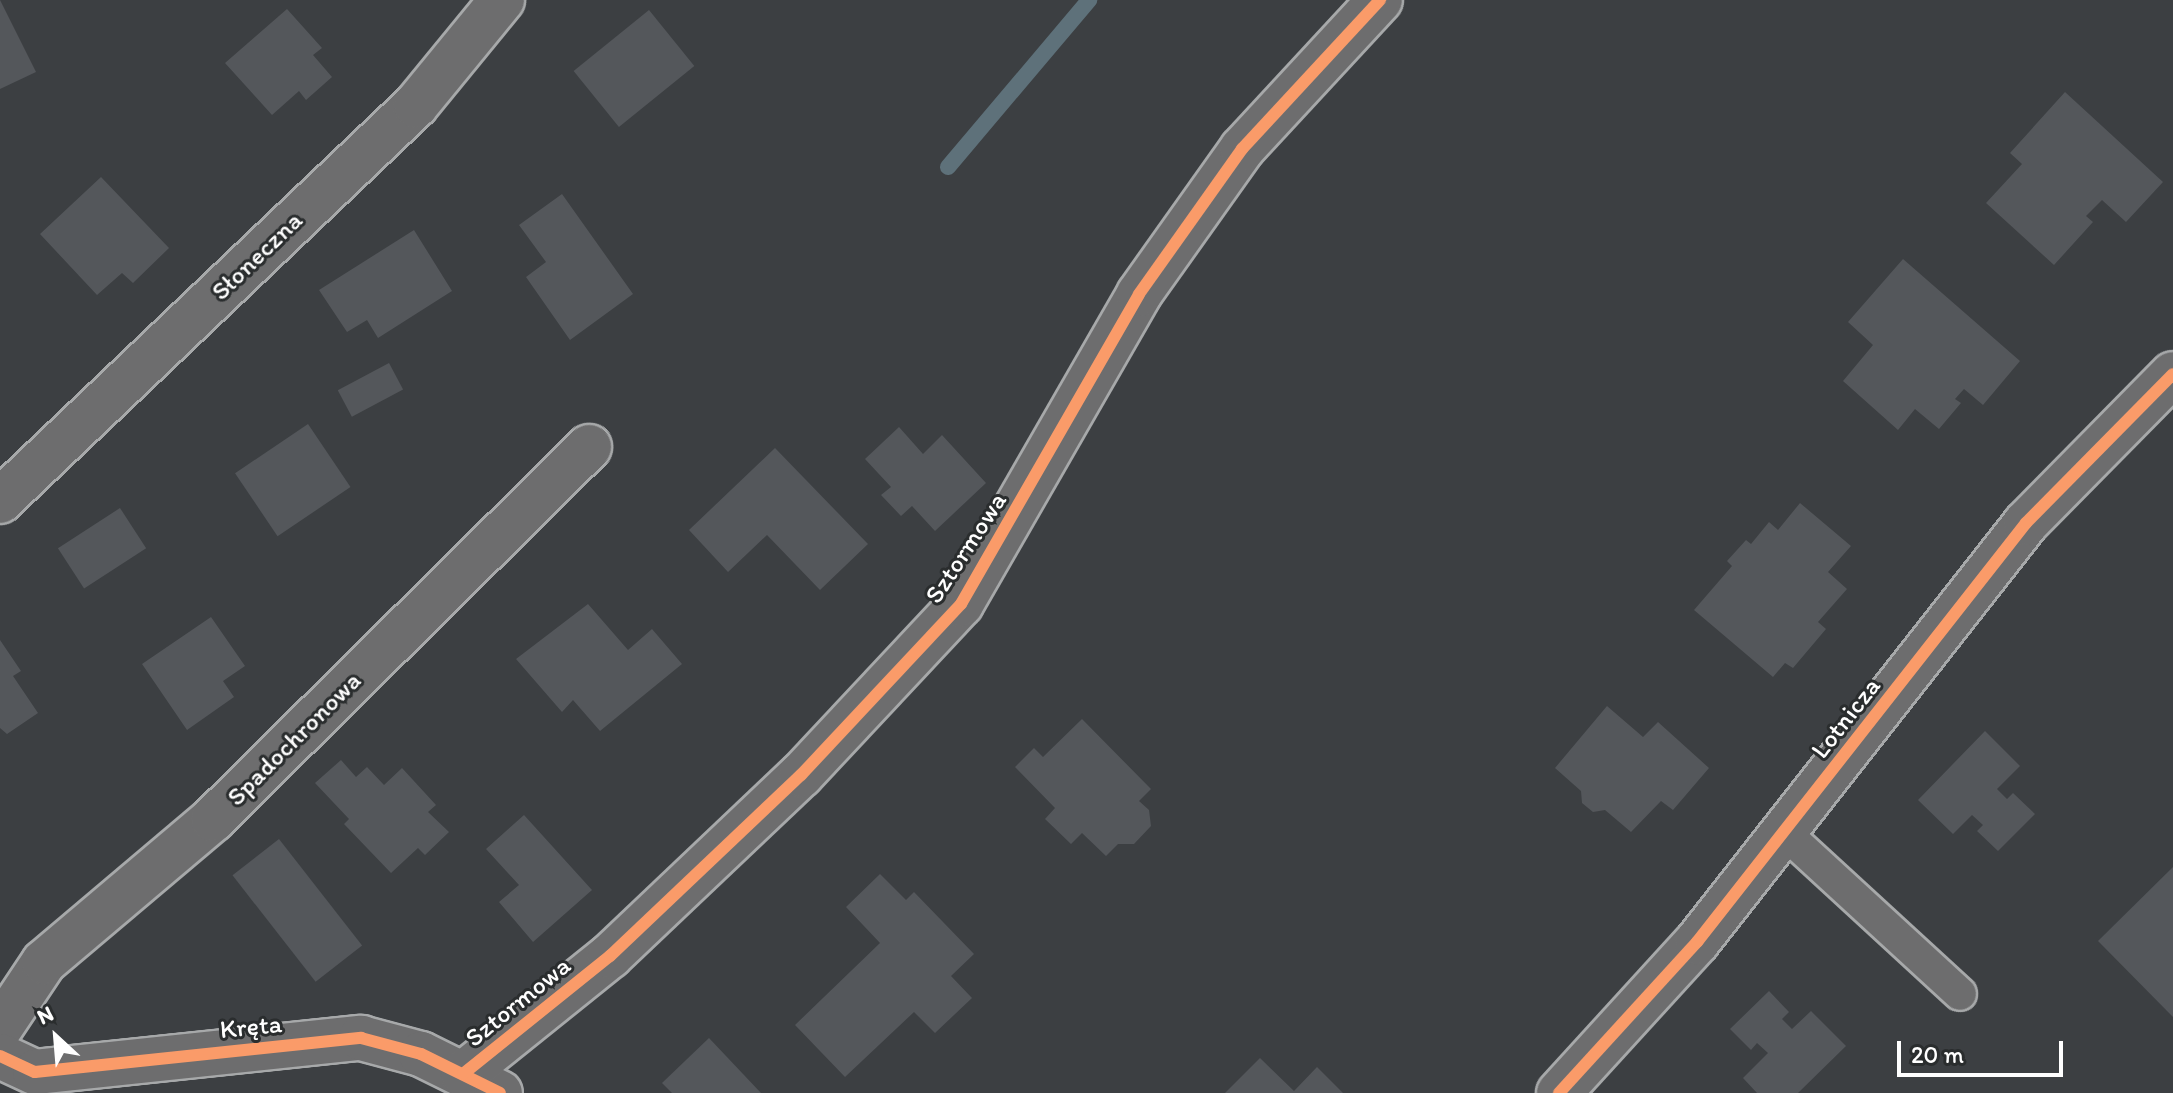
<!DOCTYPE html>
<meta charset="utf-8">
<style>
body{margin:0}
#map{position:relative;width:2173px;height:1093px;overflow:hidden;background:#3c3f42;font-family:Itim,sans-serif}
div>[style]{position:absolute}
.stream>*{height:16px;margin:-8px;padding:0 8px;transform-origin:8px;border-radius:8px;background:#5e717a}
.building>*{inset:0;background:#54575b;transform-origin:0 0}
.roads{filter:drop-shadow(2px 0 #a7a9aa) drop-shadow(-2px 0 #a7a9aa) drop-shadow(0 2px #a7a9aa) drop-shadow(0 -2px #a7a9aa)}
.lane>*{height:32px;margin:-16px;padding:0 16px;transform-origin:16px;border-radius:16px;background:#6d6d6e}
.street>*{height:44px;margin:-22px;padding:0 22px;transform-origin:22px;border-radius:22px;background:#6d6d6e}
.cycleway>*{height:12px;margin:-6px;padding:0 6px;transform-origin:6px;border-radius:6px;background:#fa9b69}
span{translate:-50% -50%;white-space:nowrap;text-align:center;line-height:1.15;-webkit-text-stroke:6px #2a2d2e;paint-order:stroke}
.street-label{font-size:26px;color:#fff}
.north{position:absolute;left:16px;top:997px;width:80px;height:80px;-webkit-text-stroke:6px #2a2d2e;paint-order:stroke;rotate:334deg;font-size:22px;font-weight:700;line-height:32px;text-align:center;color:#fff}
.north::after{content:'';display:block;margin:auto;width:28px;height:36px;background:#fff;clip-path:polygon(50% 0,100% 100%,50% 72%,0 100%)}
.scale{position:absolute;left:1897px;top:1041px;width:166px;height:36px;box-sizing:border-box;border:4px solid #fff;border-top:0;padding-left:10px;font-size:24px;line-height:28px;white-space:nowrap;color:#fff;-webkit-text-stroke:6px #2a2d2e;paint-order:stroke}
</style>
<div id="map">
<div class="stream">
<i style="left:948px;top:167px;width:219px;rotate:-49.8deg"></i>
</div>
<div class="building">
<i style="clip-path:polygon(0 0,36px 72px,0 89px)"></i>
<i style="clip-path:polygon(287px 9px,322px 48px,313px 55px,332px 77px,306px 100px,299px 91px,272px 115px,225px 63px)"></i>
<i style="left:649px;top:10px;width:72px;height:97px;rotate:51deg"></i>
<i style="clip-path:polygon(2065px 92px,2163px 182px,2126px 222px,2102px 200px,2086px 216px,2093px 222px,2054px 265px,1986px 203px,2022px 164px,2010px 153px)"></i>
<i style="clip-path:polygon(101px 177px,169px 248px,133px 283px,122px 273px,97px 295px,40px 234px)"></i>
<i style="clip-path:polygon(562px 194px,633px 294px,570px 340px,526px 277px,546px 262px,519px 225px)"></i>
<i style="clip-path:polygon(414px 230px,452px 291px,378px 338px,367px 320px,347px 332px,319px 290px)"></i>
<i style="clip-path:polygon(1903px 259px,2020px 361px,1983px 405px,1964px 389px,1955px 399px,1961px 403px,1939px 429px,1915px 409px,1898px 430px,1843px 381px,1873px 345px,1848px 322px)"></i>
<i style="left:389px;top:363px;width:30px;height:58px;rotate:62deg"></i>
<i style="left:308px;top:424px;width:76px;height:88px;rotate:56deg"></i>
<i style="clip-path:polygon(899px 427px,923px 454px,942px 435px,986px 483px,935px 531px,912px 506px,901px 516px,881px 495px,891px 487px,865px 459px)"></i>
<i style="clip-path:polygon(775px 448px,868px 544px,820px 590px,767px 535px,728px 572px,689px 530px)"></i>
<i style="clip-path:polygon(1800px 503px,1851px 546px,1828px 572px,1847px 589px,1818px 622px,1826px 629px,1793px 668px,1785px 663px,1773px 677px,1694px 610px,1732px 566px,1727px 561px,1746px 540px,1751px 544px,1769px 522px,1778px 530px)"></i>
<i style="left:120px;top:508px;width:48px;height:74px;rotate:57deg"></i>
<i style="clip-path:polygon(588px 604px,628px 650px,652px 629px,682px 664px,600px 731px,573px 700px,562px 712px,516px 659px)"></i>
<i style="clip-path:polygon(211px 617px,245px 666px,223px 681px,234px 697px,187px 730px,142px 664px)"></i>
<i style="clip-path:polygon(0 640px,21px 671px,13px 676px,38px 713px,7px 734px,0 728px)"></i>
<i style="clip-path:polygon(1607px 706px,1643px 737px,1658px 722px,1709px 768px,1673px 810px,1661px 801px,1631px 832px,1605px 810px,1593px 812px,1582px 803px,1581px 791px,1555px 768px)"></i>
<i style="clip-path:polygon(1082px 719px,1151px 789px,1139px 801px,1149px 810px,1151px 826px,1134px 844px,1118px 844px,1106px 856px,1082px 833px,1071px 844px,1045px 819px,1055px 808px,1015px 767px,1034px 748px,1043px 757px)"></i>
<i style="clip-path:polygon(1985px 731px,2020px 766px,1997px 789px,2007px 799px,2013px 793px,2035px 814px,1998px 851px,1977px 831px,1983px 825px,1972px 815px,1953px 834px,1918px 800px)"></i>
<i style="clip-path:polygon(341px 760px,356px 777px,367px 767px,384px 785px,402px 768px,436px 805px,428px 812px,449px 832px,425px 855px,418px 848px,391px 873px,344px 824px,349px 819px,315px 783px)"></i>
<i style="clip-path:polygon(524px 815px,592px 890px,533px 942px,499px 902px,519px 885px,486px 849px)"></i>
<i style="left:279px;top:839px;width:135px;height:59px;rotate:52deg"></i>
<i style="clip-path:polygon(2173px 867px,2173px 1017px,2098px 941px)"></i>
<i style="clip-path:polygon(880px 874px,906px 900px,914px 892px,974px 954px,951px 976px,972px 998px,935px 1033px,914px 1012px,845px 1077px,795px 1025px,880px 943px,846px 907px)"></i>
<i style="clip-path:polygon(1769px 991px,1789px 1012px,1782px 1019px,1792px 1029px,1811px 1011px,1846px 1046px,1798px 1093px,1757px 1093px,1743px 1078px,1768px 1053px,1757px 1043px,1751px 1050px,1730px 1029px)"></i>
<i style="clip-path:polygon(709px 1038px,761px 1093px,672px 1093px,662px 1083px)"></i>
<i style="clip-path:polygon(1260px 1058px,1294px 1091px,1317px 1067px,1343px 1093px,1225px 1093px)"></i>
</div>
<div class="roads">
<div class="lane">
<i style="left:1784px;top:832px;width:239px;rotate:42.6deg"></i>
</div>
<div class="street">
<i style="left:0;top:501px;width:574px;rotate:-43.59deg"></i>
<i style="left:416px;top:105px;width:136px;rotate:-50.7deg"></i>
<i style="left:0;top:1028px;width:79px;rotate:-56.3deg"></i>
<i style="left:44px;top:962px;width:221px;rotate:-40.2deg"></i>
<i style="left:213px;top:819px;width:529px;rotate:-44.69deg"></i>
<i style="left:0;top:1056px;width:38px;rotate:25deg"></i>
<i style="left:35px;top:1072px;width:328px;rotate:-6deg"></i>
<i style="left:361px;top:1038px;width:62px;rotate:14.9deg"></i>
<i style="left:421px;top:1054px;width:88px;rotate:26.3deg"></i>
<i style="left:463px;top:1074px;width:189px;rotate:-38.8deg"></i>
<i style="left:610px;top:956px;width:263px;rotate:-43.5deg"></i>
<i style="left:801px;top:775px;width:234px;rotate:-46.9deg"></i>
<i style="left:961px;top:604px;width:357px;rotate:-60.1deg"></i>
<i style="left:1139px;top:294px;width:178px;rotate:-54.6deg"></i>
<i style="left:1242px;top:149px;width:203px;rotate:-47.2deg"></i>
<i style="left:1559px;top:1093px;width:205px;rotate:-47.6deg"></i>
<i style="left:1697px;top:942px;width:533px;rotate:-51.86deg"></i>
<i style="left:2026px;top:523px;width:209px;rotate:-45.4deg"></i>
</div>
</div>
<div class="cycleway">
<i style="left:0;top:1056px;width:38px;rotate:25deg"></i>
<i style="left:35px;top:1072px;width:328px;rotate:-6deg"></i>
<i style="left:361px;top:1038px;width:62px;rotate:14.9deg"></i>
<i style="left:421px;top:1054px;width:88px;rotate:26.3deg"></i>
<i style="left:463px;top:1074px;width:189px;rotate:-38.8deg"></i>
<i style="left:610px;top:956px;width:263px;rotate:-43.5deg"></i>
<i style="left:801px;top:775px;width:234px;rotate:-46.9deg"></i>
<i style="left:961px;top:604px;width:357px;rotate:-60.1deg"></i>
<i style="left:1139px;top:294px;width:178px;rotate:-54.6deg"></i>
<i style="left:1242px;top:149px;width:203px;rotate:-47.2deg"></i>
<i style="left:1559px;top:1093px;width:205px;rotate:-47.6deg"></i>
<i style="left:1697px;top:942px;width:533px;rotate:-51.86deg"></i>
<i style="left:2026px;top:523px;width:209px;rotate:-45.4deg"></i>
</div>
<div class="street-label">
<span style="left:257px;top:256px;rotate:-44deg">Słoneczna</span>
<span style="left:966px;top:548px;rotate:-57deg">Sztormowa</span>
<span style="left:1846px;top:718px;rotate:-52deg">Lotnicza</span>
<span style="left:294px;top:739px;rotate:-45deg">Spadochronowa</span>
<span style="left:518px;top:1002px;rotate:-39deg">Sztormowa</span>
<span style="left:251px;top:1027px;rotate:-6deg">Kręta</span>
</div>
<div class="north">N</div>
<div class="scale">20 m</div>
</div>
